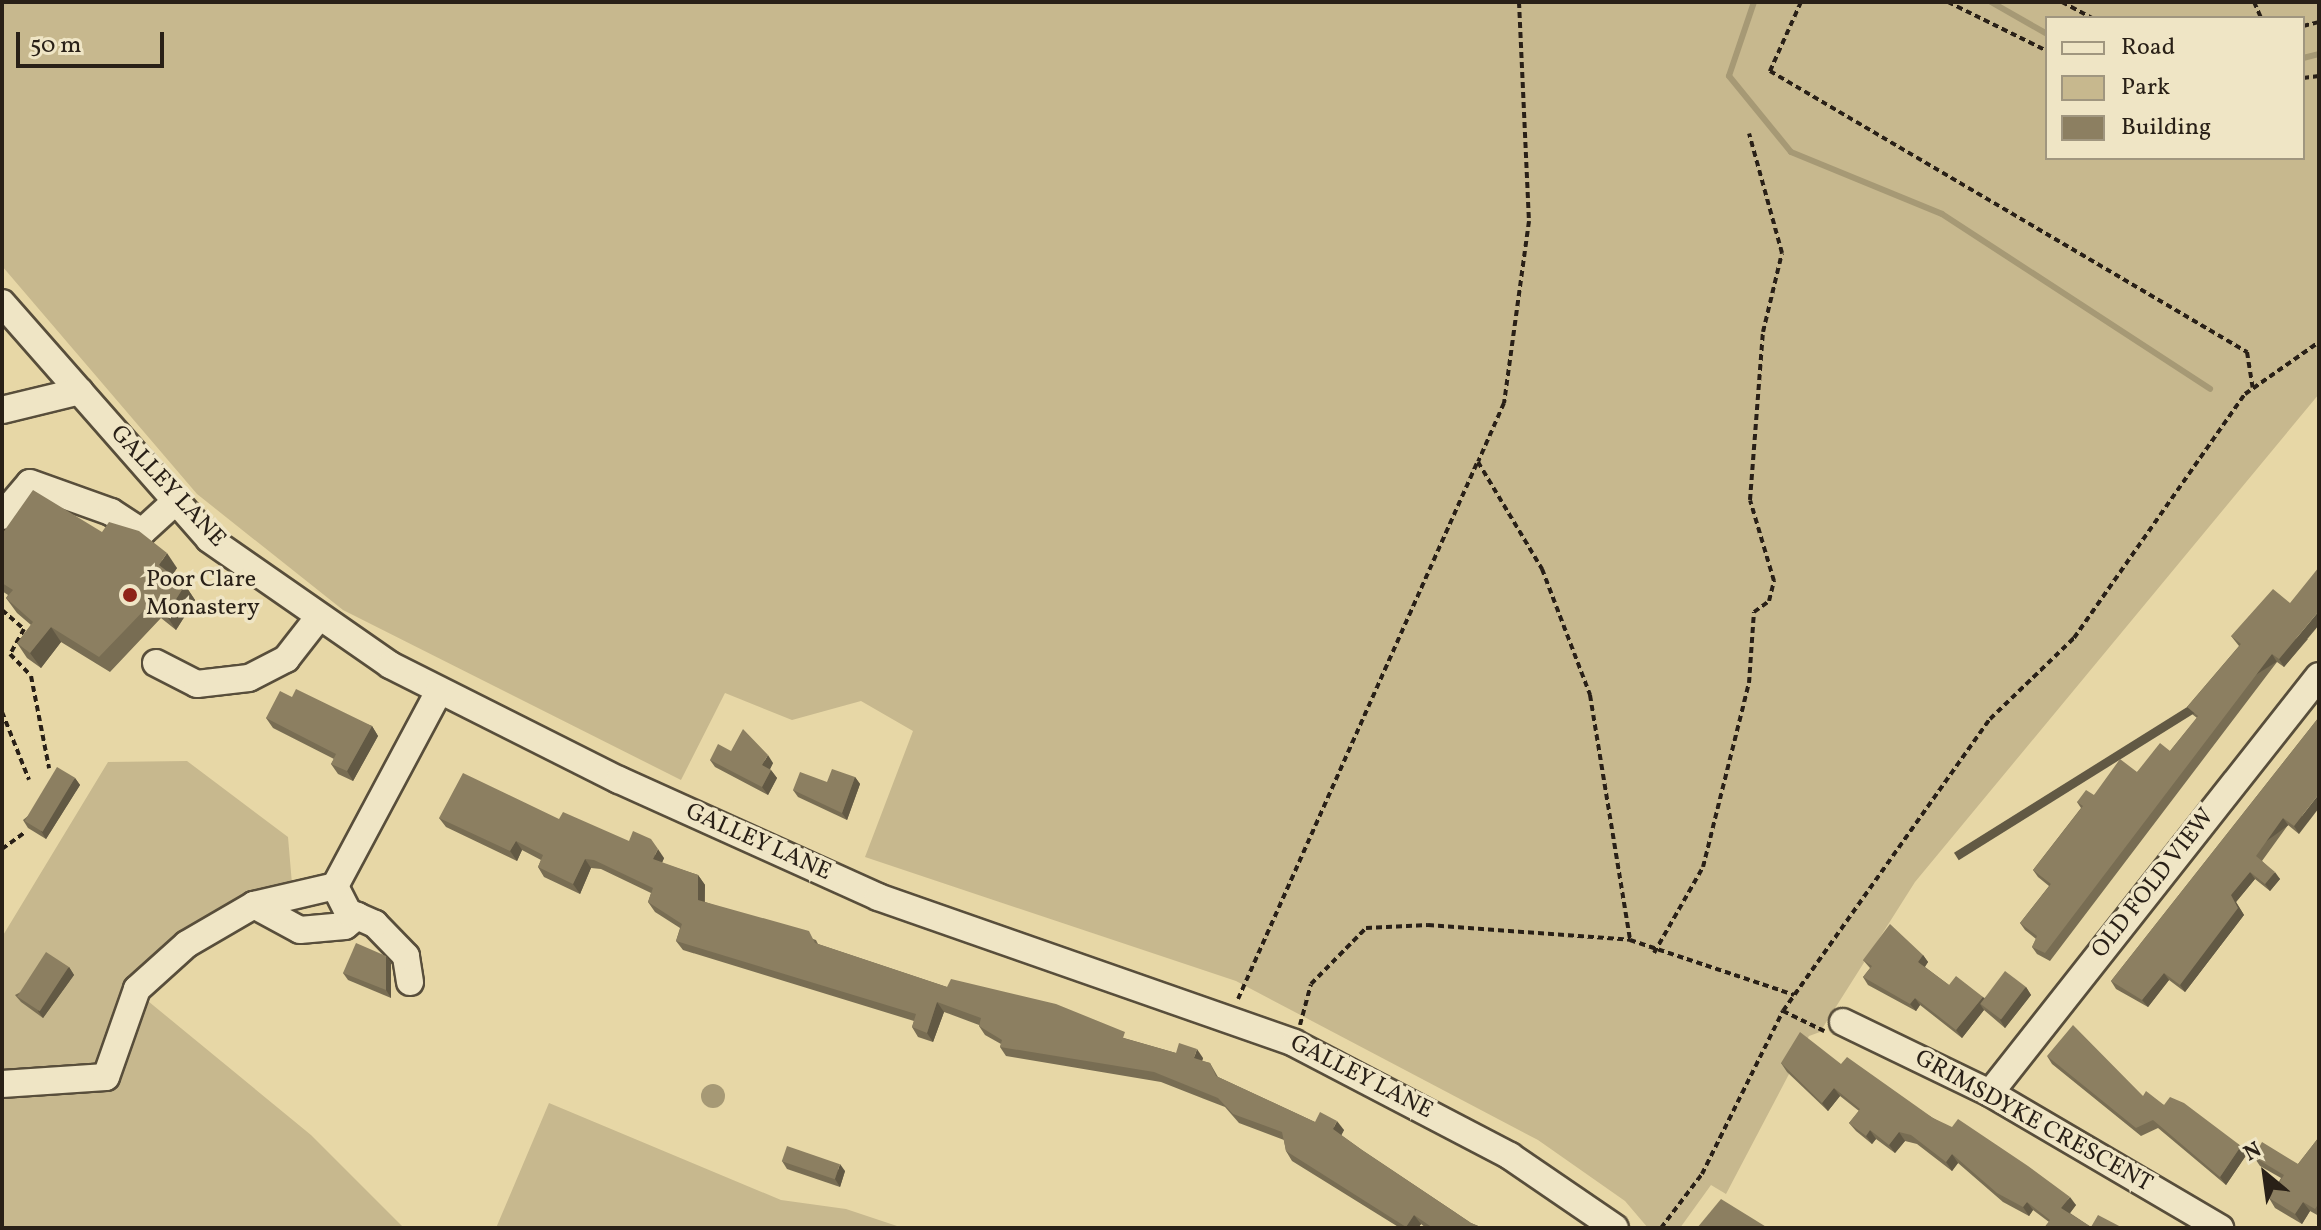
<!DOCTYPE html>
<style>
body{margin:0}
#map{position:relative;width:2321px;height:1230px;overflow:hidden;background:#e7d7a6;font-family:Vollkorn,serif}
div>[style]{position:absolute}
.green>*{inset:0;background:#c7b88e}
.water>*{inset:0;background:#a69975}
.round{border-radius:50%}
.stream>*{height:6px;margin:-3px;padding:0 3px;transform-origin:3px;border-radius:3px;background:#a69975}
.path>*{height:4px;margin-top:-2px;transform-origin:0;background:repeating-linear-gradient(90deg,#292017 0 6px,transparent 0 10px)}
.roads{filter:drop-shadow(2px 0 #584e3b) drop-shadow(-2px 0 #584e3b) drop-shadow(0 2px #584e3b) drop-shadow(0 -2px #584e3b)}
.minor>*{height:26px;margin:-13px;padding:0 13px;transform-origin:13px;border-radius:13px;background:#efe5c5}
.wall>*{inset:0;background:#786d53}
.shaded-wall>*{inset:0;background:#625944;transform-origin:0 0}
.building>*{inset:0;background:#8c7f61;transform-origin:0 0}
.dots>*{width:22px;height:22px;translate:-50% -50%;box-sizing:border-box;border:4px solid #efe5c5;border-radius:50%}
span{translate:-50% -50%;white-space:nowrap;text-align:center;line-height:1.15;-webkit-text-stroke:7px #efe5c5;paint-order:stroke}
.street-label{font-size:24px;color:#292017}
.poi-label{font-size:24px;color:#292017}
.left{translate:0 -50%;text-align:left}
.frame{position:absolute;inset:0;border:4px solid #292017;pointer-events:none}
.legend{position:absolute;left:2045px;top:16px;width:260px;height:144px;box-sizing:border-box;background:#efe5c5;border:2px solid #a0967f;margin:0;padding:10px 14px;list-style:none;font-size:24px;color:#292017}
.legend li{display:flex;align-items:center;gap:16px;height:40px}
.legend b{width:40px;border:2px solid #a0967f}
.north{position:absolute;left:2225px;top:1134px;width:80px;height:80px;-webkit-text-stroke:6px #efe5c5;paint-order:stroke;rotate:331deg;font-size:22px;font-weight:700;line-height:32px;text-align:center;color:#292017}
.north::after{content:'';display:block;margin:auto;width:28px;height:36px;background:#292017;clip-path:polygon(50% 0,100% 100%,50% 72%,0 100%)}
.scale{position:absolute;left:16px;top:32px;width:148px;height:36px;box-sizing:border-box;border:4px solid #292017;border-top:0;padding-left:10px;font-size:24px;line-height:28px;white-space:nowrap;color:#292017;-webkit-text-stroke:6px #efe5c5;paint-order:stroke}
</style>
<div id="map">
<div class="green">
<i style="clip-path:polygon(evenodd,2px 2px,2319px 2px,2319px 394px,1915px 882px,1820px 1032px,1809px 1036px,1726px 1194px,1711px 1185px,1680px 1228px,1648px 1228px,1625px 1201px,1538px 1140px,1236px 981px,865px 857px,913px 731px,861px 701px,792px 720px,725px 693px,681px 780px,343px 610px,197px 494px,2px 266px,2px 2px,2047px 18px,2303px 18px,2303px 158px,2047px 158px,2047px 18px)"></i>
<i style="clip-path:polygon(187px 761px,288px 837px,292px 884px,137px 992px,311px 1135px,404px 1228px,2px 1228px,2px 937px,108px 762px)"></i>
<i style="clip-path:polygon(549px 1103px,781px 1200px,846px 1209px,903px 1228px,496px 1228px)"></i>
</div>
<div class="water">
<i class="round" style="left:701px;top:1084px;width:24px;height:24px"></i>
</div>
<div class="stream">
<i style="left:1754px;top:2px;width:78px;rotate:108.7deg"></i>
<i style="left:1729px;top:76px;width:98px;rotate:50.8deg"></i>
<i style="left:1791px;top:152px;width:163px;rotate:22.3deg"></i>
<i style="left:1942px;top:214px;width:320px;rotate:33.1deg"></i>
<i style="left:1991px;top:2px;width:64px;rotate:29.7deg"></i>
<i style="left:2303px;top:58px;width:16px;rotate:-14deg"></i>
</div>
<div class="path">
<i style="left:1519px;top:2px;width:219px;rotate:87.4deg"></i>
<i style="left:1529px;top:221px;width:184px;rotate:97.8deg"></i>
<i style="left:1504px;top:403px;width:64px;rotate:113.8deg"></i>
<i style="left:1478px;top:462px;width:125px;rotate:59.1deg"></i>
<i style="left:1542px;top:569px;width:135px;rotate:69.1deg"></i>
<i style="left:1590px;top:695px;width:248px;rotate:80.7deg"></i>
<i style="left:1630px;top:940px;width:173px;rotate:18.5deg"></i>
<i style="left:1801px;top:2px;width:76px;rotate:114.2deg"></i>
<i style="left:1770px;top:71px;width:554px;rotate:30.5deg"></i>
<i style="left:2247px;top:352px;width:36px;rotate:81deg"></i>
<i style="left:1948px;top:2px;width:110px;rotate:26.3deg"></i>
<i style="left:2062px;top:2px;width:34px;rotate:28deg"></i>
<i style="left:2254px;top:2px;width:17px;rotate:66deg"></i>
<i style="left:2303px;top:26px;width:16px;rotate:-14deg"></i>
<i style="left:2303px;top:78px;width:16px;rotate:-7deg"></i>
<i style="left:2px;top:610px;width:29px;rotate:41deg"></i>
<i style="left:24px;top:629px;width:29px;rotate:119deg"></i>
<i style="left:10px;top:654px;width:30px;rotate:46deg"></i>
<i style="left:31px;top:676px;width:94px;rotate:78.9deg"></i>
<i style="left:2px;top:712px;width:73px;rotate:68.3deg"></i>
<i style="left:2px;top:849px;width:29px;rotate:-36deg"></i>
<i style="left:1654px;top:953px;width:99px;rotate:-60.3deg"></i>
<i style="left:1703px;top:867px;width:190px;rotate:-76deg"></i>
<i style="left:1749px;top:683px;width:71px;rotate:-86deg"></i>
<i style="left:1754px;top:612px;width:19px;rotate:-36deg"></i>
<i style="left:1769px;top:601px;width:21px;rotate:-76deg"></i>
<i style="left:1774px;top:581px;width:84px;rotate:-106.5deg"></i>
<i style="left:1750px;top:500px;width:169px;rotate:-85.6deg"></i>
<i style="left:1763px;top:332px;width:81px;rotate:-76.5deg"></i>
<i style="left:1782px;top:253px;width:124px;rotate:-105.4deg"></i>
<i style="left:1238px;top:999px;width:587px;rotate:-65.97deg"></i>
<i style="left:1783px;top:1011px;width:46px;rotate:26deg"></i>
<i style="left:1300px;top:1025px;width:42px;rotate:-75deg"></i>
<i style="left:1311px;top:984px;width:78px;rotate:-45.5deg"></i>
<i style="left:1366px;top:928px;width:62px;rotate:-2.8deg"></i>
<i style="left:1428px;top:925px;width:203px;rotate:4.2deg"></i>
<i style="left:1661px;top:1228px;width:68px;rotate:-52.8deg"></i>
<i style="left:1702px;top:1174px;width:182px;rotate:-63.6deg"></i>
<i style="left:1783px;top:1011px;width:358px;rotate:-54.7deg"></i>
<i style="left:1990px;top:719px;width:117px;rotate:-44deg"></i>
<i style="left:2074px;top:638px;width:298px;rotate:-55deg"></i>
<i style="left:2245px;top:394px;width:90px;rotate:-35.1deg"></i>
</div>
<div class="roads">
<div class="minor">
<i style="left:2px;top:303px;width:314px;rotate:48.7deg"></i>
<i style="left:209px;top:539px;width:221px;rotate:34.8deg"></i>
<i style="left:390px;top:665px;width:256px;rotate:26.7deg"></i>
<i style="left:619px;top:780px;width:284px;rotate:24.3deg"></i>
<i style="left:878px;top:897px;width:441px;rotate:19.3deg"></i>
<i style="left:1294px;top:1043px;width:244px;rotate:27.6deg"></i>
<i style="left:1510px;top:1156px;width:127px;rotate:34.4deg"></i>
<i style="left:2px;top:410px;width:80px;rotate:-13.7deg"></i>
<i style="left:2px;top:516px;width:43px;rotate:-49.7deg"></i>
<i style="left:30px;top:483px;width:86px;rotate:19.7deg"></i>
<i style="left:111px;top:512px;width:37px;rotate:33deg"></i>
<i style="left:142px;top:532px;width:46px;rotate:-42.4deg"></i>
<i style="left:156px;top:663px;width:46px;rotate:27.1deg"></i>
<i style="left:197px;top:684px;width:52px;rotate:-6.6deg"></i>
<i style="left:249px;top:678px;width:42px;rotate:-27.2deg"></i>
<i style="left:286px;top:659px;width:52px;rotate:-52deg"></i>
<i style="left:254px;top:905px;width:52px;rotate:28.5deg"></i>
<i style="left:300px;top:930px;width:45px;rotate:-5.1deg"></i>
<i style="left:345px;top:926px;width:16px;rotate:-40deg"></i>
<i style="left:410px;top:982px;width:26px;rotate:-99deg"></i>
<i style="left:406px;top:956px;width:45px;rotate:-134.1deg"></i>
<i style="left:375px;top:924px;width:30px;rotate:-156deg"></i>
<i style="left:348px;top:912px;width:29px;rotate:-117deg"></i>
<i style="left:335px;top:886px;width:221px;rotate:-61.9deg"></i>
<i style="left:1843px;top:1022px;width:163px;rotate:25.8deg"></i>
<i style="left:1990px;top:1093px;width:267px;rotate:30.4deg"></i>
<i style="left:2px;top:1084px;width:104px;rotate:-3.9deg"></i>
<i style="left:106px;top:1077px;width:93px;rotate:-70.6deg"></i>
<i style="left:137px;top:989px;width:67px;rotate:-42deg"></i>
<i style="left:187px;top:944px;width:78px;rotate:-30.2deg"></i>
<i style="left:254px;top:905px;width:83px;rotate:-13.2deg"></i>
<i style="left:1990px;top:1093px;width:531px;rotate:-51.73deg"></i>
</div>
</div>
<div class="wall">
<i style="clip-path:polygon(102px 532px,177px 568px,172px 575px,185px 585px,195px 600px,176px 630px,161px 618px,110px 672px,61px 642px,41px 668px,27px 658px,17px 643px,31px 625px,17px 613px,6px 598px,8px 595px,2px 591px,2px 534px)"></i>
<i style="clip-path:polygon(2231px 636px,2308px 639px,2284px 667px,2277px 662px,2050px 961px,2037px 954px,2032px 947px,2036px 939px,2025px 930px,2020px 923px,2049px 886px,2038px 877px,2033px 870px,2081px 808px,2077px 802px,2094px 795px,2137px 772px,2170px 751px,2197px 718px,2192px 714px,2187px 707px,2239px 646px)"></i>
<i style="clip-path:polygon(292px 697px,372px 726px,378px 736px,353px 781px,338px 774px,331px 764px,334px 759px,273px 728px,266px 718px)"></i>
<i style="clip-path:polygon(2319px 717px,2299px 834px,2288px 825px,2262px 861px,2280px 879px,2270px 891px,2255px 879px,2236px 902px,2244px 915px,2185px 992px,2169px 980px,2148px 1007px,2116px 989px,2111px 981px)"></i>
<i style="clip-path:polygon(731px 751px,773px 763px,770px 769px,777px 778px,768px 795px,715px 767px,710px 760px)"></i>
<i style="clip-path:polygon(855px 777px,860px 784px,847px 820px,798px 797px,793px 790px,827px 782px)"></i>
<i style="clip-path:polygon(75px 778px,80px 785px,46px 839px,28px 828px,23px 820px)"></i>
<i style="clip-path:polygon(439px 818px,559px 819px,664px 858px,662px 863px,698px 875px,705px 885px,705px 902px,816px 940px,818px 944px,947px 987px,1176px 1053px,1203px 1058px,1202px 1061px,1210px 1063px,1218px 1077px,1315px 1122px,1344px 1130px,1341px 1135px,1362px 1150px,1471px 1223px,1483px 1228px,1426px 1228px,1421px 1224px,1418px 1228px,1400px 1228px,1292px 1161px,1286px 1151px,1284px 1140px,1239px 1123px,1225px 1107px,1161px 1082px,1006px 1056px,1000px 1047px,1001px 1044px,985px 1035px,979px 1026px,979px 1025px,944px 1012px,933px 1042px,918px 1037px,912px 1027px,914px 1021px,683px 950px,676px 941px,680px 928px,655px 912px,648px 902px,651px 893px,601px 869px,591px 868px,580px 894px,544px 877px,538px 867px,541px 860px,522px 850px,517px 861px,446px 827px)"></i>
<i style="clip-path:polygon(1923px 955px,1928px 962px,1925px 967px,1949px 985px,1983px 997px,1984px 998px,2026px 987px,2031px 995px,2005px 1028px,1984px 1010px,1962px 1038px,1920px 1005px,1916px 1011px,1868px 985px,1863px 977px,1870px 968px,1863px 960px)"></i>
<i style="clip-path:polygon(386px 956px,391px 963px,391px 998px,348px 980px,343px 973px)"></i>
<i style="clip-path:polygon(69px 967px,74px 975px,43px 1018px,21px 1002px,15px 995px)"></i>
<i style="clip-path:polygon(2047px 1056px,2164px 1105px,2241px 1146px,2247px 1154px,2226px 1185px,2158px 1128px,2141px 1136px,2052px 1064px)"></i>
<i style="clip-path:polygon(1781px 1063px,1841px 1064px,1933px 1118px,2076px 1205px,2070px 1213px,2091px 1227px,2123px 1228px,2044px 1228px,2049px 1222px,2033px 1210px,2029px 1216px,2003px 1202px,1958px 1163px,1952px 1171px,1917px 1144px,1905px 1141px,1895px 1153px,1876px 1139px,1872px 1144px,1856px 1131px,1849px 1123px,1859px 1111px,1840px 1096px,1828px 1111px,1787px 1072px)"></i>
<i style="clip-path:polygon(2319px 1137px,2319px 1216px,2310px 1211px,2302px 1224px,2275px 1208px,2269px 1198px,2281px 1178px,2260px 1166px,2254px 1157px,2298px 1164px)"></i>
<i style="clip-path:polygon(782px 1161px,845px 1171px,840px 1187px,787px 1169px)"></i>
</div>
<div class="shaded-wall">
<i style="clip-path:polygon(167px 553px,177px 568px,169px 580px,159px 565px)"></i>
<i style="clip-path:polygon(185px 585px,195px 600px,176px 630px,166px 615px)"></i>
<i style="clip-path:polygon(2319px 611px,2319px 625px,2284px 667px,2279px 659px)"></i>
<i style="clip-path:polygon(51px 627px,61px 642px,41px 668px,30px 653px)"></i>
<i style="left:2272px;top:654px;width:9px;height:375px;rotate:58deg"></i>
<i style="clip-path:polygon(372px 726px,378px 736px,353px 781px,347px 771px)"></i>
<i style="clip-path:polygon(768px 755px,773px 763px,768px 773px,762px 765px)"></i>
<i style="clip-path:polygon(771px 770px,777px 778px,768px 795px,762px 787px)"></i>
<i style="clip-path:polygon(855px 777px,860px 784px,847px 820px,842px 813px)"></i>
<i style="clip-path:polygon(75px 778px,80px 785px,46px 839px,41px 831px)"></i>
<i style="clip-path:polygon(2319px 794px,2319px 808px,2299px 834px,2294px 826px)"></i>
<i style="left:2283px;top:818px;width:9px;height:47px;rotate:54deg"></i>
<i style="clip-path:polygon(516px 841px,522px 850px,517px 861px,510px 851px)"></i>
<i style="clip-path:polygon(658px 849px,664px 858px,659px 869px,653px 859px)"></i>
<i style="clip-path:polygon(585px 859px,591px 868px,580px 894px,573px 884px)"></i>
<i style="clip-path:polygon(2250px 872px,2255px 879px,2236px 902px,2244px 915px,2185px 992px,2180px 985px,2231px 895px)"></i>
<i style="clip-path:polygon(2275px 872px,2280px 879px,2270px 891px,2265px 884px)"></i>
<i style="clip-path:polygon(698px 875px,705px 885px,704px 909px,698px 900px)"></i>
<i style="clip-path:polygon(1923px 955px,1928px 962px,1923px 969px,1918px 962px)"></i>
<i style="clip-path:polygon(386px 956px,391px 963px,391px 998px,386px 990px)"></i>
<i style="clip-path:polygon(69px 967px,74px 975px,43px 1018px,38px 1011px)"></i>
<i style="clip-path:polygon(2164px 973px,2169px 980px,2148px 1007px,2142px 1000px)"></i>
<i style="clip-path:polygon(2026px 987px,2031px 995px,2005px 1028px,2000px 1020px)"></i>
<i style="clip-path:polygon(1983px 997px,1988px 1004px,1980px 1004px,1984px 1010px,1962px 1038px,1956px 1030px)"></i>
<i style="clip-path:polygon(1915px 998px,1920px 1005px,1916px 1011px,1910px 1004px)"></i>
<i style="clip-path:polygon(937px 1002px,944px 1012px,933px 1042px,927px 1033px)"></i>
<i style="clip-path:polygon(1197px 1049px,1203px 1058px,1200px 1067px,1194px 1058px)"></i>
<i style="clip-path:polygon(1834px 1088px,1840px 1096px,1828px 1111px,1822px 1103px)"></i>
<i style="clip-path:polygon(1337px 1121px,1344px 1130px,1340px 1138px,1333px 1129px)"></i>
<i style="clip-path:polygon(1870px 1130px,1876px 1139px,1872px 1144px,1866px 1136px)"></i>
<i style="clip-path:polygon(1899px 1132px,1905px 1141px,1895px 1153px,1889px 1145px)"></i>
<i style="clip-path:polygon(2241px 1146px,2247px 1154px,2226px 1185px,2220px 1177px)"></i>
<i style="clip-path:polygon(1952px 1154px,1958px 1163px,1952px 1171px,1946px 1162px)"></i>
<i style="clip-path:polygon(840px 1164px,845px 1171px,840px 1187px,835px 1179px)"></i>
<i style="clip-path:polygon(2070px 1197px,2076px 1205px,2067px 1217px,2061px 1208px)"></i>
<i style="clip-path:polygon(2027px 1202px,2033px 1210px,2029px 1216px,2023px 1207px)"></i>
<i style="clip-path:polygon(2303px 1202px,2310px 1211px,2302px 1224px,2295px 1214px)"></i>
<i style="clip-path:polygon(1414px 1215px,1421px 1224px,1418px 1228px,1407px 1228px,1406px 1227px)"></i>
</div>
<div class="building">
<i style="clip-path:polygon(33px 490px,102px 532px,109px 522px,139px 531px,167px 553px,159px 565px,185px 585px,166px 615px,151px 603px,99px 657px,51px 627px,30px 653px,17px 643px,33px 622px,6px 598px,13px 590px,2px 583px,2px 534px)"></i>
<i style="clip-path:polygon(2319px 567px,2319px 611px,2279px 659px,2272px 654px,2045px 953px,2032px 947px,2037px 936px,2020px 923px,2051px 884px,2033px 870px,2083px 806px,2077px 802px,2086px 790px,2094px 795px,2120px 759px,2137px 772px,2160px 743px,2170px 751px,2198px 716px,2187px 707px,2241px 644px,2231px 636px,2273px 589px,2290px 603px)"></i>
<i style="clip-path:polygon(296px 689px,372px 726px,347px 771px,331px 764px,336px 754px,266px 718px,280px 691px,292px 697px)"></i>
<i style="clip-path:polygon(2319px 717px,2319px 794px,2294px 826px,2283px 818px,2256px 856px,2275px 872px,2265px 884px,2250px 872px,2231px 895px,2238px 908px,2180px 985px,2164px 973px,2142px 1000px,2111px 981px)"></i>
<i style="clip-path:polygon(743px 729px,768px 755px,762px 765px,771px 770px,762px 787px,710px 760px,718px 744px,731px 751px)"></i>
<i style="left:57px;top:767px;width:21px;height:63px;rotate:31deg"></i>
<i style="clip-path:polygon(832px 769px,855px 777px,842px 813px,793px 790px,800px 772px,827px 782px)"></i>
<i style="clip-path:polygon(463px 773px,559px 819px,563px 812px,629px 841px,633px 831px,651px 839px,658px 849px,653px 859px,698px 875px,698px 900px,809px 931px,815px 943px,947px 987px,951px 979px,1056px 1004px,1125px 1032px,1123px 1038px,1176px 1053px,1179px 1043px,1197px 1049px,1194px 1058px,1210px 1063px,1216px 1076px,1315px 1122px,1320px 1112px,1337px 1121px,1333px 1129px,1362px 1150px,1471px 1223px,1483px 1228px,1433px 1228px,1414px 1215px,1406px 1227px,1286px 1151px,1282px 1132px,1233px 1114px,1218px 1098px,1154px 1072px,1000px 1047px,1002px 1040px,979px 1026px,981px 1018px,937px 1002px,927px 1033px,912px 1027px,916px 1014px,676px 941px,682px 924px,648px 902px,653px 888px,594px 860px,585px 859px,573px 884px,538px 867px,543px 855px,516px 841px,510px 851px,439px 818px)"></i>
<i style="clip-path:polygon(1890px 924px,1923px 955px,1918px 962px,1949px 985px,1956px 976px,1983px 997px,1956px 1030px,1915px 998px,1910px 1004px,1863px 977px,1872px 966px,1863px 960px)"></i>
<i style="clip-path:polygon(356px 943px,386px 956px,386px 990px,343px 973px)"></i>
<i style="left:46px;top:952px;width:27px;height:53px;rotate:33deg"></i>
<i style="left:2005px;top:971px;width:26px;height:41px;rotate:37deg"></i>
<i style="clip-path:polygon(2073px 1025px,2143px 1096px,2146px 1091px,2164px 1105px,2170px 1097px,2184px 1103px,2241px 1146px,2220px 1177px,2153px 1120px,2136px 1128px,2047px 1056px)"></i>
<i style="clip-path:polygon(1800px 1032px,1841px 1064px,1847px 1057px,1933px 1118px,1952px 1127px,1958px 1119px,2028px 1166px,2070px 1197px,2061px 1208px,2091px 1227px,2098px 1215px,2123px 1228px,2044px 1228px,2050px 1220px,2027px 1202px,2023px 1207px,1997px 1193px,1952px 1154px,1946px 1162px,1911px 1135px,1899px 1132px,1889px 1145px,1870px 1130px,1866px 1136px,1849px 1123px,1860px 1109px,1834px 1088px,1822px 1103px,1781px 1063px)"></i>
<i style="clip-path:polygon(2319px 1137px,2319px 1203px,2315px 1209px,2303px 1202px,2295px 1214px,2269px 1198px,2284px 1175px,2254px 1157px,2262px 1142px,2298px 1164px)"></i>
<i style="left:787px;top:1146px;width:56px;height:16px;rotate:19deg"></i>
<i style="clip-path:polygon(1721px 1199px,1768px 1228px,1697px 1228px)"></i>
</div>
<div class="dots">
<i style="left:130px;top:595px;background:#8f2418"></i>
</div>
<div class="street-label">
<span style="left:167px;top:487px;rotate:47deg">GALLEY LANE</span>
<span style="left:758px;top:843px;rotate:24deg">GALLEY LANE</span>
<span style="left:2154px;top:884px;rotate:-52deg">OLD FOLD VIEW</span>
<span style="left:1361px;top:1078px;rotate:27deg">GALLEY LANE</span>
<span style="left:2033px;top:1122px;rotate:29deg">GRIMSDYKE CRESCENT</span>
</div>
<div class="poi-label">
<span class="left" style="left:146px;top:595px">Poor Clare<br>Monastery</span>
</div>
<div class="frame"></div>
<ul class="legend">
<li><b style="height:10px;background:#efe5c5"></b>Road</li>
<li><b style="height:22px;background:#c7b88e"></b>Park</li>
<li><b style="height:22px;background:#8c7f61"></b>Building</li>
</ul>
<div class="north">N</div>
<div class="scale">50 m</div>
</div>
